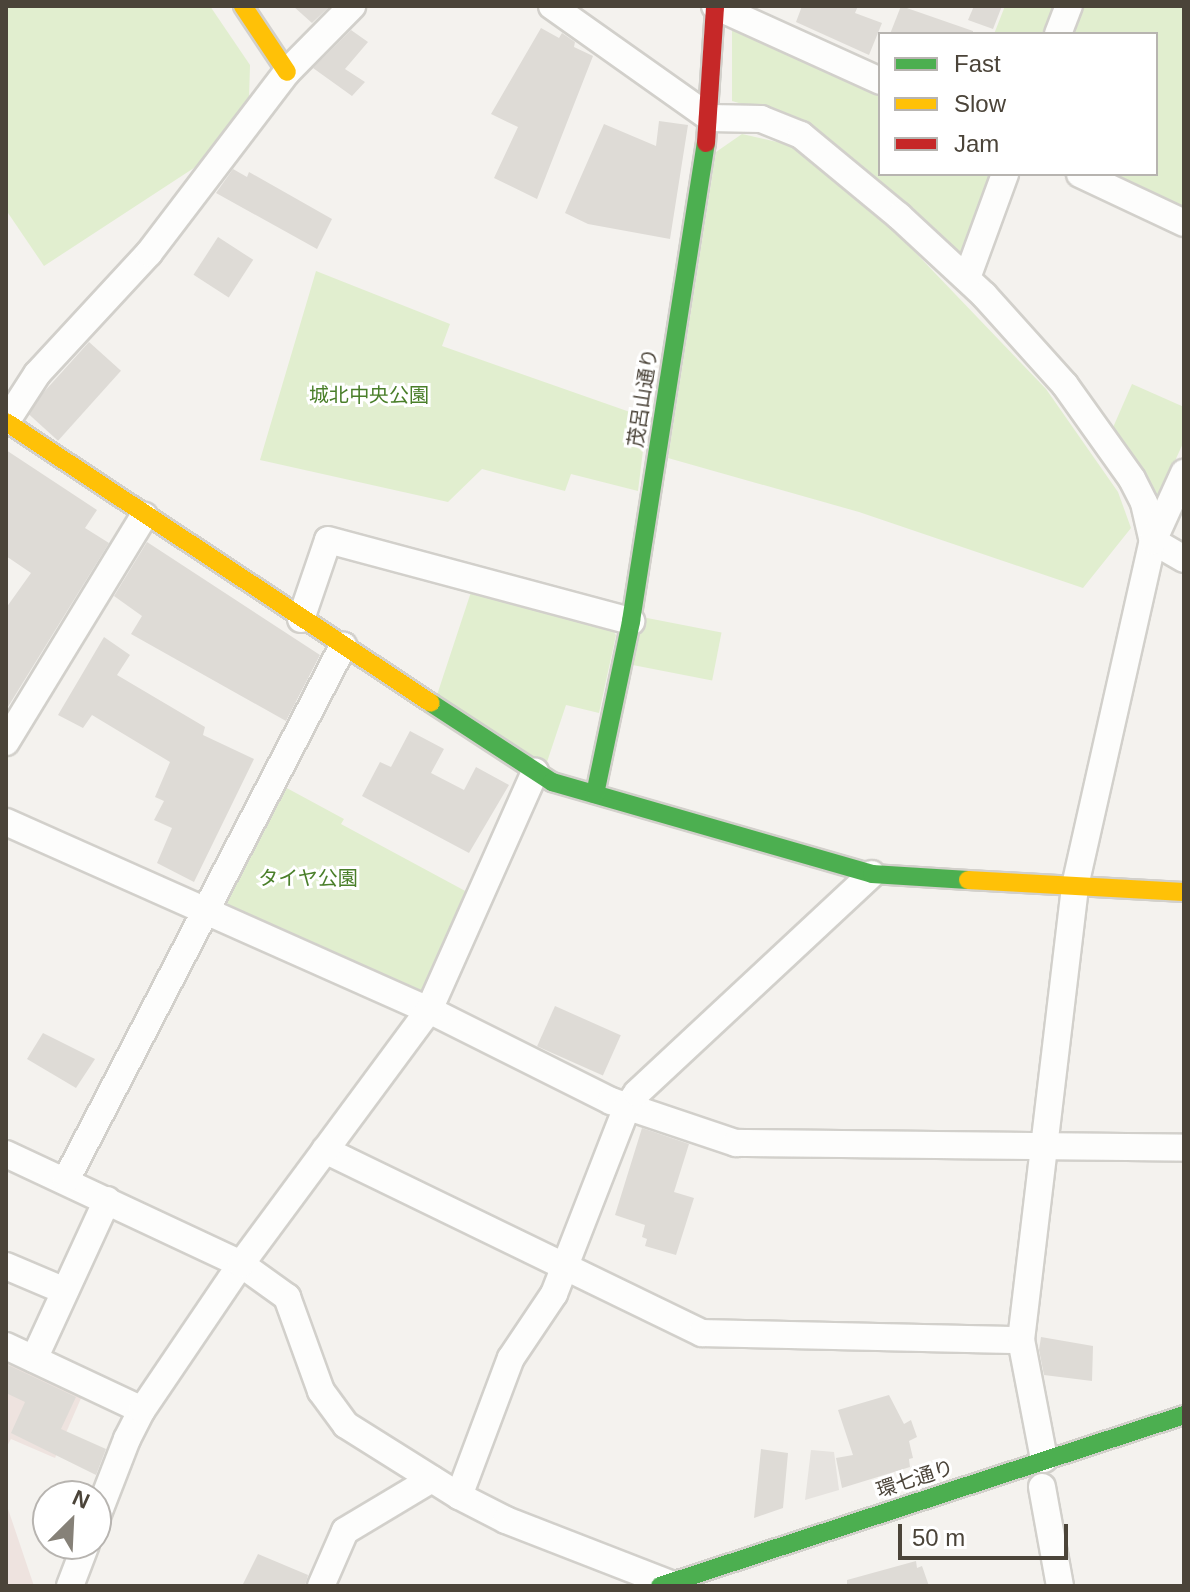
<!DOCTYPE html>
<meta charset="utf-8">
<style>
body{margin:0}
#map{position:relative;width:1190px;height:1592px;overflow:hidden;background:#f4f2ee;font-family:Arial,"Noto Sans JP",sans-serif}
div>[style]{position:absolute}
.medical>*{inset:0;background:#eee3df}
.green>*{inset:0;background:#e1eecf;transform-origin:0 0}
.parking>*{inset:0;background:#e6e3df}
.building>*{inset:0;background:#dedbd6;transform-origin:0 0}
.roads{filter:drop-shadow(2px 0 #d2d0cb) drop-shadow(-2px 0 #d2d0cb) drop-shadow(0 2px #d2d0cb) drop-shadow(0 -2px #d2d0cb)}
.street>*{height:26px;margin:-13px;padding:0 13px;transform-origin:13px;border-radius:13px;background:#fdfdfc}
.fast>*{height:18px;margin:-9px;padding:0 9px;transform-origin:9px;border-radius:9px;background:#4caf50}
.slow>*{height:18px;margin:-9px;padding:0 9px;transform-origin:9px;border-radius:9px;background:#ffc107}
.jam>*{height:18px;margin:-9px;padding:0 9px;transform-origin:9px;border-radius:9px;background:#c62828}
span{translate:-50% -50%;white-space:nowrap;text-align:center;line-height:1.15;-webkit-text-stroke:6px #fff;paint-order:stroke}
.park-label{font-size:20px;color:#4a7f2a}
.street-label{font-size:20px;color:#4b4439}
.frame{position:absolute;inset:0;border:8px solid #4b4439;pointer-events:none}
.legend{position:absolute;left:878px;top:32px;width:280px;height:144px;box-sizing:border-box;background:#fff;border:2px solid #b7b4b0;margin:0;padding:10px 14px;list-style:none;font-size:24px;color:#4b4439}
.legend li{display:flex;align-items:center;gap:16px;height:40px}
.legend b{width:40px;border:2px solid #b7b4b0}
.north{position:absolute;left:32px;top:1480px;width:80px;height:80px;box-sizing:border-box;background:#fff;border:2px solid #b7b4b0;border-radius:50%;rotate:24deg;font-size:22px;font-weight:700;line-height:32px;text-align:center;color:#4b4439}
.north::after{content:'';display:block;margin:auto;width:28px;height:36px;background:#868178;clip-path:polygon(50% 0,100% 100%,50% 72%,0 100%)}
.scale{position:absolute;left:898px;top:1524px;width:170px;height:36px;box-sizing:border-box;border:4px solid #4b4439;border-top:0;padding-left:10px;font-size:24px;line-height:28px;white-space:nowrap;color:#4b4439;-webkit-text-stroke:6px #fff;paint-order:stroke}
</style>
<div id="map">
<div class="medical">
<i style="clip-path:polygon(6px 1360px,82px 1396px,55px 1458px,11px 1439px,6px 1448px)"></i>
<i style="clip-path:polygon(6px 1503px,34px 1586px,6px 1586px)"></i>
</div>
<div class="green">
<i style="clip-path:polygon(6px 6px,210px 6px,250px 65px,249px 97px,200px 164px,44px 266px,6px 210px)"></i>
<i style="clip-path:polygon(1005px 6px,1053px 6px,1043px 34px,994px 34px)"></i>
<i style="clip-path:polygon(1075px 6px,1184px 6px,1184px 211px,1109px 174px,1156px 174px,1156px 34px,1065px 34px)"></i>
<i style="clip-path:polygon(732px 28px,880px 95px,880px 174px,992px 174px,962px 255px,805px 122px,732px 101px)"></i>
<i style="clip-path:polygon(742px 134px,790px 145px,888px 224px,1046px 389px,1118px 492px,1131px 528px,1083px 588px,859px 512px,668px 458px,716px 152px)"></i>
<i style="clip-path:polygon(316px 271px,450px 324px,442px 346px,647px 418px,638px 491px,571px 474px,565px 491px,482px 469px,448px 502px,260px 460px)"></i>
<i style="clip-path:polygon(1132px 384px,1184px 407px,1184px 441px,1155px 505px,1111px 432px)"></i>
<i style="clip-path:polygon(472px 589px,607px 623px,616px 635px,599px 713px,566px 705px,546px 765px,437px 695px)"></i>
<i style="left:642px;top:617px;width:81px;height:49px;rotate:11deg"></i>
<i style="clip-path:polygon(283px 786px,344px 819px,341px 824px,469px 893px,426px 990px,414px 994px,231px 913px,226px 898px)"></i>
</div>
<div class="parking">
<i style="clip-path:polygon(811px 1450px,834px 1452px,839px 1490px,805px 1500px)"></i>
</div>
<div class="building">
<i style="clip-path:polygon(293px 6px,330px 6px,312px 23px)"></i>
<i style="clip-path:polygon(802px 6px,858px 6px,855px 13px,882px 23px,869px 55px,796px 22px)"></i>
<i style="clip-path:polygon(901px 6px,973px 31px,973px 34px,890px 34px)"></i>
<i style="clip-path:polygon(974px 6px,1002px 6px,993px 29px,968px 20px)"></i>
<i style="clip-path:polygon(541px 28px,559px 38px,562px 33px,575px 42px,574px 47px,593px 56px,537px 199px,494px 178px,518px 127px,491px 114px)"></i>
<i style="clip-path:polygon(351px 30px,368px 42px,345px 69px,365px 82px,352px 96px,313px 68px)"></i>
<i style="clip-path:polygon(659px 121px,688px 125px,670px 239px,588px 224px,565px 213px,604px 124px,656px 146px)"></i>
<i style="clip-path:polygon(233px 169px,247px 177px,249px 172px,332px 219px,317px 249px,216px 193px)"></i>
<i style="left:218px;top:237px;width:42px;height:45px;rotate:33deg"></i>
<i style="left:89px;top:342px;width:43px;height:94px;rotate:42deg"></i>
<i style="clip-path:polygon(6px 450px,97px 510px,85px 528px,109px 543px,6px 710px,6px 608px,31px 573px,6px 556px)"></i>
<i style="clip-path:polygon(147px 542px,320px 655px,286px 721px,131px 634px,142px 616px,114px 596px)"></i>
<i style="clip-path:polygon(104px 637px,130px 655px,117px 675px,205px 727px,203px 735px,254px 759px,194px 882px,157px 863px,172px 828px,154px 820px,164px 801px,155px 797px,170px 762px,92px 715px,83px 728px,58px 715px)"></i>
<i style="clip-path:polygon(410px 731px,444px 749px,431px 773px,464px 790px,476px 767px,509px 785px,469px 853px,362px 796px,380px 762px,391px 767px)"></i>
<i style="left:555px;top:1006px;width:72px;height:44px;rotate:24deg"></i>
<i style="clip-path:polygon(43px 1033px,95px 1059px,76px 1088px,27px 1059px)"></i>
<i style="clip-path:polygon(642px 1128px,689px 1144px,674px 1192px,694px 1198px,676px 1255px,645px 1246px,647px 1239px,642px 1237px,645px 1225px,615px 1215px)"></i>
<i style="clip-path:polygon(1041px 1337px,1093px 1346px,1092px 1381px,1044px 1375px,1039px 1350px)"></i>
<i style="clip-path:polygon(6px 1364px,76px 1397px,61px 1429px,106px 1449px,96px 1475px,11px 1433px,25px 1402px,6px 1393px)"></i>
<i style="clip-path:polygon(889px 1395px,904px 1424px,911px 1420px,917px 1437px,909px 1441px,913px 1458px,909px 1459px,910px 1467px,842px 1488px,836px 1458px,853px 1455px,838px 1410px)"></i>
<i style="clip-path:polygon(761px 1449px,788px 1453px,783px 1508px,754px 1518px)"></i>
<i style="clip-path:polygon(258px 1554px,308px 1575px,305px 1586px,242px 1586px)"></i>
<i style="clip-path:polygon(916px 1561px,917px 1568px,922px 1566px,929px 1586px,847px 1586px,847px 1580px)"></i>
</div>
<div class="roads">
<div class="street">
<i style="left:552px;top:6px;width:194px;rotate:35.3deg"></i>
<i style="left:710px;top:118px;width:51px;rotate:1.1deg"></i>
<i style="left:761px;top:119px;width:43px;rotate:21.8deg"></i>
<i style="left:801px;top:135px;width:127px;rotate:39.6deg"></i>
<i style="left:899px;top:216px;width:116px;rotate:42.9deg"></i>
<i style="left:984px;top:295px;width:121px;rotate:48deg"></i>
<i style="left:1065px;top:385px;width:115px;rotate:54.5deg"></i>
<i style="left:1132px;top:479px;width:27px;rotate:63deg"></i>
<i style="left:1144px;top:503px;width:39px;rotate:77deg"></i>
<i style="left:1153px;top:541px;width:36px;rotate:30deg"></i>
<i style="left:715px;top:6px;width:181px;rotate:24.4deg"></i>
<i style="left:1058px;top:34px;width:30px;rotate:-69deg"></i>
<i style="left:1080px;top:174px;width:115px;rotate:25.2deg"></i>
<i style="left:967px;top:278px;width:111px;rotate:-69.9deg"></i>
<i style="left:6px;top:422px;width:57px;rotate:-57.1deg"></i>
<i style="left:37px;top:374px;width:165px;rotate:-47.2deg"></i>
<i style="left:149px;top:253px;width:228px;rotate:-52.7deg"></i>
<i style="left:287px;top:72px;width:93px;rotate:-45.4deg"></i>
<i style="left:301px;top:619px;width:83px;rotate:-71.1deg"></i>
<i style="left:328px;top:540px;width:314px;rotate:15deg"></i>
<i style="left:6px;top:742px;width:265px;rotate:-58.6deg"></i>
<i style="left:6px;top:822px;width:463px;rotate:24deg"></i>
<i style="left:429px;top:1010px;width:203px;rotate:26.6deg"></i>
<i style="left:611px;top:1101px;width:132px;rotate:18.6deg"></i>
<i style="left:736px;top:1143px;width:448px;rotate:0.6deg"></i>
<i style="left:325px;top:1150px;width:419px;rotate:25.9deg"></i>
<i style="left:702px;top:1333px;width:319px;rotate:1.3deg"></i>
<i style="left:6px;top:1154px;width:259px;rotate:25.1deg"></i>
<i style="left:241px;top:1264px;width:57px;rotate:35.7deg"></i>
<i style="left:287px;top:1297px;width:100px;rotate:70.1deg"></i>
<i style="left:321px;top:1391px;width:42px;rotate:53.7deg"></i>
<i style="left:346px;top:1425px;width:133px;rotate:32.1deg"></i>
<i style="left:459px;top:1496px;width:53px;rotate:27.1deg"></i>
<i style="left:506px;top:1520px;width:181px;rotate:21.3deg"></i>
<i style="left:66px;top:1180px;width:602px;rotate:-62.58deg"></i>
<i style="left:6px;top:1266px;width:64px;rotate:23deg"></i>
<i style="left:6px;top:1346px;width:150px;rotate:25.2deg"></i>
<i style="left:34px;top:1359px;width:175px;rotate:-65.3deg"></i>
<i style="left:1044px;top:1459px;width:121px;rotate:-100.9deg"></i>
<i style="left:1021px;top:1340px;width:457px;rotate:-83.2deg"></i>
<i style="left:1075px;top:886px;width:354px;rotate:-77.3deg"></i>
<i style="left:1153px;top:541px;width:75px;rotate:-65.5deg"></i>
<i style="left:1042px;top:1487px;width:101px;rotate:79.7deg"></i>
<i style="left:459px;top:1496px;width:147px;rotate:-69.4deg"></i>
<i style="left:511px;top:1358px;width:77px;rotate:-56.1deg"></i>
<i style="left:554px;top:1294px;width:201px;rotate:-68.7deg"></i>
<i style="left:627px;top:1107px;width:17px;rotate:-54deg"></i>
<i style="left:637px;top:1093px;width:321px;rotate:-43deg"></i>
<i style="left:96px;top:1519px;width:86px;rotate:-68.8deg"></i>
<i style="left:127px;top:1439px;width:33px;rotate:-63deg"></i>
<i style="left:142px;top:1410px;width:176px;rotate:-55.9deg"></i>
<i style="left:241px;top:1264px;width:316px;rotate:-53.5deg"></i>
<i style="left:429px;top:1010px;width:261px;rotate:-66deg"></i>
<i style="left:70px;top:1586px;width:45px;rotate:-69.1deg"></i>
<i style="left:321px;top:1586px;width:60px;rotate:-66.4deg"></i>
<i style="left:345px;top:1531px;width:101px;rotate:-30.9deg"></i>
</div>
<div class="fast">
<i style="left:431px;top:703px;width:145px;rotate:33.1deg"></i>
<i style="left:552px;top:782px;width:333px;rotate:16deg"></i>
<i style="left:872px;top:874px;width:96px;rotate:3.6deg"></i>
<i style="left:595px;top:794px;width:177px;rotate:-78.2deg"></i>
<i style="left:631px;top:621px;width:484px;rotate:-81.1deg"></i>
<i style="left:660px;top:1586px;width:551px;rotate:-18.07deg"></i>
</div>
<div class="slow">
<i style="left:243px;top:6px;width:79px;rotate:56.3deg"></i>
<i style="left:6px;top:422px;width:509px;rotate:33.47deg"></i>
<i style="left:968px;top:880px;width:216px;rotate:3.2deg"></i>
</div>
<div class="jam">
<i style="left:706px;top:143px;width:137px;rotate:-86.2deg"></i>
</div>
</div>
<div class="park-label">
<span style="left:369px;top:395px">城北中央公園</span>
<span style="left:308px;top:878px">タイヤ公園</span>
</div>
<div class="street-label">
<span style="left:643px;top:398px;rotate:-81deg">茂呂山通り</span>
<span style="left:915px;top:1479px;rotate:-18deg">環七通り</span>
</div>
<div class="frame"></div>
<ul class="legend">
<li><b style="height:10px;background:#4caf50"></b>Fast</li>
<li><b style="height:10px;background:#ffc107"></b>Slow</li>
<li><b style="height:10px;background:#c62828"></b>Jam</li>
</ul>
<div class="north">N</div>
<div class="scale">50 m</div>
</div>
